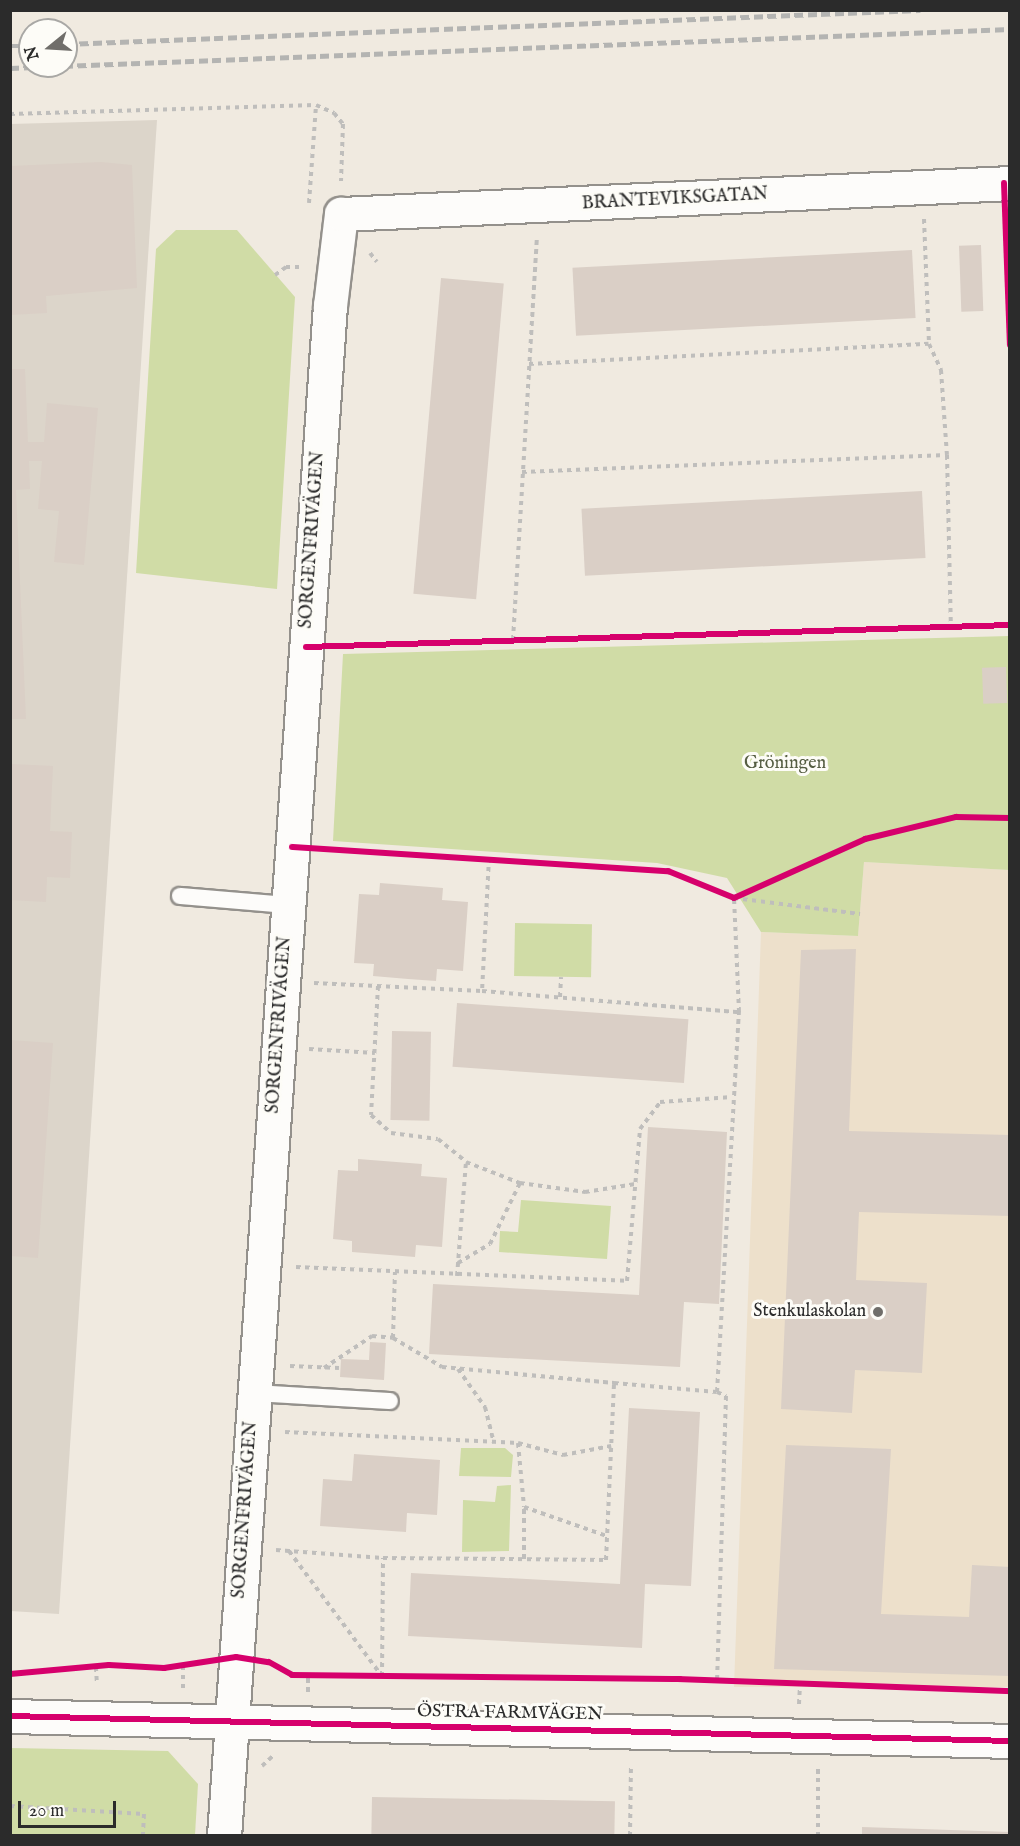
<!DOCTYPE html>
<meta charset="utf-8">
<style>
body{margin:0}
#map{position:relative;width:1020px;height:1846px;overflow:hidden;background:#f0eae0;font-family:"IM FELL English",serif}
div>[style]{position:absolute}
.built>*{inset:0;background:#ede0cb}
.industrial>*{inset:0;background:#dcd5ca}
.green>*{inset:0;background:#d0dca6;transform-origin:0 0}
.building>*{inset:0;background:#dacfc6;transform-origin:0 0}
.path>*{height:4px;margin-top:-2px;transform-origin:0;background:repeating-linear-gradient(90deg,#bfbebc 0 4.5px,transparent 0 9px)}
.roads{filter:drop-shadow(2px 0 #94918c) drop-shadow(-2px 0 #94918c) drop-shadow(0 2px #94918c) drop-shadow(0 -2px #94918c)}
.service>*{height:16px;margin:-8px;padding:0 8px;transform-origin:8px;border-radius:8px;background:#fdfcfa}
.minor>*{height:33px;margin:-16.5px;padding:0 16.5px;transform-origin:16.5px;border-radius:16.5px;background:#fdfcfa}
.tertiary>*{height:33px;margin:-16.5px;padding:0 16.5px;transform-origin:16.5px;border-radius:16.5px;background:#fdfcfa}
.rail>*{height:4.5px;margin-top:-2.25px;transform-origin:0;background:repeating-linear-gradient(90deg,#b4b4b2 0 9px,transparent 0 13.5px)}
.cycleway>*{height:6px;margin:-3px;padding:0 3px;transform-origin:3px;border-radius:3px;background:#d6006c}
.dots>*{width:16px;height:16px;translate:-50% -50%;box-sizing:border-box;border:3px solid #fdfcf7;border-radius:50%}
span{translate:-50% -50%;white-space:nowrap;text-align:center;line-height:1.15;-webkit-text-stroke:6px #fdfcf7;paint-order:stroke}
.street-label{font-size:18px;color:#2b2b2b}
.park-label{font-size:18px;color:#555d42}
.poi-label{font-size:18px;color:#2b2b2b}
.right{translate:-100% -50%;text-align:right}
.frame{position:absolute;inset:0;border:12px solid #2b2b2b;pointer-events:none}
.north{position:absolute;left:18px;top:18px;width:60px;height:60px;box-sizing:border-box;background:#fdfcf7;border:2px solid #a9a8a5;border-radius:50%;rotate:252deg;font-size:16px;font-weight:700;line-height:24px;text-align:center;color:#2b2b2b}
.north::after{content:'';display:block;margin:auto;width:21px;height:27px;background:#706e6a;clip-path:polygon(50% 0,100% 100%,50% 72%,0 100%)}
.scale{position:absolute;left:18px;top:1801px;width:98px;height:27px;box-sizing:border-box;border:3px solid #2b2b2b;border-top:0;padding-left:8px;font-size:18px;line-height:21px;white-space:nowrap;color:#2b2b2b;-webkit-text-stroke:4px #fdfcf7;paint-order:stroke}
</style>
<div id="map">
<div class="built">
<i style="clip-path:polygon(864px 862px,1009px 870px,1009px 1687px,734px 1687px,761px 932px,858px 936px)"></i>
</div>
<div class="industrial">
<i style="clip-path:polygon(157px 120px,59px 1614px,10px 1611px,10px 124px)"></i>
</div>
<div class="green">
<i style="clip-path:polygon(176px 230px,237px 230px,295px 297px,277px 589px,136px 573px,156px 249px)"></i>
<i style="clip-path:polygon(1009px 636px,1009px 870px,864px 862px,858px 936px,761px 932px,727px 878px,657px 863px,333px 841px,343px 654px)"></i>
<i style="left:515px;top:923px;width:77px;height:53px;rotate:1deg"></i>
<i style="clip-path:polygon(521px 1200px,611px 1206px,607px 1259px,499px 1252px,500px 1231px,518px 1232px)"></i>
<i style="clip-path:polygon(461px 1448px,505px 1448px,513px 1455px,511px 1477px,459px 1476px)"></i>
<i style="clip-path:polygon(511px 1485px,509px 1551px,462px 1552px,463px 1500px,495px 1502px,497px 1486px)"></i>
<i style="clip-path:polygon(11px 1748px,168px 1751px,198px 1784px,195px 1835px,11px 1835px)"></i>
</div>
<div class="building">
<i style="clip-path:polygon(101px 162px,132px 165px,137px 288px,46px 296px,47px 313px,10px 315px,10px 166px)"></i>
<i style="left:981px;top:245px;width:66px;height:22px;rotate:88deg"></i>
<i style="left:912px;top:250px;width:68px;height:340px;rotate:87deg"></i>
<i style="left:441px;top:278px;width:63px;height:317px;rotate:5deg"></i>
<i style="clip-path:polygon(10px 369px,25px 369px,28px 442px,44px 442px,47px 403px,98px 408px,84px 565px,54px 562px,59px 511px,38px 509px,42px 461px,29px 461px,30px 489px,16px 490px,26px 719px,10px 719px)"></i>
<i style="left:922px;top:491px;width:67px;height:341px;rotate:87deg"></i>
<i style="left:1006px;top:667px;width:36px;height:24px;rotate:88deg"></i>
<i style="clip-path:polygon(10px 764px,53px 766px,50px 831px,72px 832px,70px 878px,47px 877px,46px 902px,10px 900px)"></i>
<i style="clip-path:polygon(380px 883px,443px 888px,442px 900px,468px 902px,463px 971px,437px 969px,436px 981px,408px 979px,373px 976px,374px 964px,354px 963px,359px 894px,379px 895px)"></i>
<i style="clip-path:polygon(856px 949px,849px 1131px,1010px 1135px,1010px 1216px,859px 1212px,856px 1280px,927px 1283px,922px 1373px,855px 1370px,852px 1413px,781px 1409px,801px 950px)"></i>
<i style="left:457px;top:1003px;width:232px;height:64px;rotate:4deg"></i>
<i style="left:392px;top:1031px;width:39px;height:89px;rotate:1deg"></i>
<i style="clip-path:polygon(10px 1040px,53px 1043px,38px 1258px,10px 1256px)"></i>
<i style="clip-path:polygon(648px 1127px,727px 1132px,719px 1304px,684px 1302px,680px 1367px,429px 1354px,433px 1284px,639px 1295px)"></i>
<i style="clip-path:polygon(358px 1159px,422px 1164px,421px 1176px,447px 1178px,442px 1247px,416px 1245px,415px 1257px,352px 1252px,352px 1241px,333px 1239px,338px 1170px,358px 1171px)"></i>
<i style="clip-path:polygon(370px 1342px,386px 1343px,384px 1380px,340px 1377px,341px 1359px,369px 1360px)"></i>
<i style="clip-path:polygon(629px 1408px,700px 1412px,691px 1586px,645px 1584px,642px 1648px,408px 1636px,411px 1573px,620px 1584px)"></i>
<i style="clip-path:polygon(786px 1445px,891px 1449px,881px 1614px,969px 1617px,972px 1565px,1010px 1567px,1010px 1676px,774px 1669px)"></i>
<i style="clip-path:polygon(354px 1454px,440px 1460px,437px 1515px,407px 1513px,406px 1532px,320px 1526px,323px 1479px,352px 1481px)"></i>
<i style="left:372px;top:1797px;width:243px;height:39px;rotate:1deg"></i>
<i style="clip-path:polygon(862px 1827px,1010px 1832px,1010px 1836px,862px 1836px)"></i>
</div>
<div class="path">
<i style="left:10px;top:114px;width:306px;rotate:-1.7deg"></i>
<i style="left:316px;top:105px;width:20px;rotate:24deg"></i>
<i style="left:334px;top:113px;width:14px;rotate:51deg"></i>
<i style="left:343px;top:124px;width:57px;rotate:92deg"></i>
<i style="left:309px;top:203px;width:98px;rotate:-85.9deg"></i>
<i style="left:924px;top:219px;width:125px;rotate:87.7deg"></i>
<i style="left:929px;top:344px;width:29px;rotate:65deg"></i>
<i style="left:941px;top:370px;width:85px;rotate:86deg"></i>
<i style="left:947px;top:455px;width:171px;rotate:88.7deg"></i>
<i style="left:370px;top:253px;width:11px;rotate:52deg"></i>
<i style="left:275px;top:275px;width:14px;rotate:-36deg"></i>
<i style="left:286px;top:267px;width:17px"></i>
<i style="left:529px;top:364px;width:400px;rotate:-2.9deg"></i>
<i style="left:522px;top:472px;width:425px;rotate:-2.3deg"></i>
<i style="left:513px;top:640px;width:404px;rotate:-86.6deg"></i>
<i style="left:489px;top:858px;width:133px;rotate:93deg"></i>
<i style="left:482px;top:991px;width:258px;rotate:4.7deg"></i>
<i style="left:314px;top:983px;width:168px;rotate:2.7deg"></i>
<i style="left:378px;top:986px;width:129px;rotate:93.1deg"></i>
<i style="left:371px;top:1115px;width:27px;rotate:42deg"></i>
<i style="left:391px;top:1133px;width:47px;rotate:7.3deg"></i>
<i style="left:438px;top:1139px;width:36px;rotate:39deg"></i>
<i style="left:560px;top:997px;width:20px;rotate:-87deg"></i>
<i style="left:309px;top:1049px;width:66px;rotate:3.5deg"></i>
<i style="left:458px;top:1263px;width:37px;rotate:-31deg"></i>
<i style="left:490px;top:1244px;width:68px;rotate:-63.8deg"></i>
<i style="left:296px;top:1267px;width:331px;rotate:2.4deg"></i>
<i style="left:627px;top:1281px;width:153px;rotate:-85.1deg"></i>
<i style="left:640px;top:1129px;width:34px;rotate:-53deg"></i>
<i style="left:660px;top:1102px;width:72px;rotate:-4deg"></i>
<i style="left:457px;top:1276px;width:114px;rotate:-85.5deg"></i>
<i style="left:466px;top:1162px;width:58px;rotate:21.3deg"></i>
<i style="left:520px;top:1183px;width:66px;rotate:7.9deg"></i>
<i style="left:585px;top:1192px;width:51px;rotate:-9.1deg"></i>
<i style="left:393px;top:1338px;width:57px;rotate:30.6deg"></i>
<i style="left:442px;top:1367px;width:173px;rotate:5.3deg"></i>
<i style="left:290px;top:1366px;width:49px;rotate:2.3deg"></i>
<i style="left:324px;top:1368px;width:58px;rotate:-33.7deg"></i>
<i style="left:372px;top:1336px;width:21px;rotate:5deg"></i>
<i style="left:393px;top:1338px;width:66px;rotate:-88.3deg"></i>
<i style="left:458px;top:1369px;width:47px;rotate:54.6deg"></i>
<i style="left:485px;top:1407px;width:37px;rotate:76deg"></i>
<i style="left:717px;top:1392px;width:10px;rotate:24deg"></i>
<i style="left:726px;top:1396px;width:284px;rotate:91.8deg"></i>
<i style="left:285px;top:1432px;width:233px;rotate:2.7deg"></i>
<i style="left:518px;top:1443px;width:47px;rotate:14.9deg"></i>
<i style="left:563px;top:1455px;width:49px;rotate:-10.6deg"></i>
<i style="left:518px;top:1443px;width:64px;rotate:84.6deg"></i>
<i style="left:276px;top:1550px;width:107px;rotate:4.3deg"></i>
<i style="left:289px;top:1551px;width:156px;rotate:53.4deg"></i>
<i style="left:524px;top:1559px;width:52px;rotate:-90deg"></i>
<i style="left:524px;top:1507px;width:88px;rotate:19.3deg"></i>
<i style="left:96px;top:1667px;width:18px;rotate:87deg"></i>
<i style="left:382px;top:1676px;width:118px;rotate:-89.5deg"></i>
<i style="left:383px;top:1558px;width:223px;rotate:0.5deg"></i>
<i style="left:606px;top:1560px;width:177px;rotate:-87.4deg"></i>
<i style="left:614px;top:1383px;width:103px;rotate:5deg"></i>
<i style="left:717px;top:1392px;width:381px;rotate:-86.7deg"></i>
<i style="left:739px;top:1012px;width:114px;rotate:-92.5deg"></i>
<i style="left:734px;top:898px;width:127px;rotate:7.2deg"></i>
<i style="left:183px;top:1688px;width:23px;rotate:-90deg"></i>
<i style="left:308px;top:1692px;width:17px;rotate:-90deg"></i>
<i style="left:799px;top:1704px;width:21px;rotate:-87deg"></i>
<i style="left:262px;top:1766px;width:16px;rotate:-43deg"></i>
<i style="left:818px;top:1769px;width:67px;rotate:90deg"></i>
<i style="left:10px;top:1806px;width:134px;rotate:3.4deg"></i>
<i style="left:144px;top:1814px;width:22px;rotate:93deg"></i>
<i style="left:630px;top:1836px;width:72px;rotate:-89.2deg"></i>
</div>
<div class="roads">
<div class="service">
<i style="left:180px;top:896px;width:108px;rotate:4.8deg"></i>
<i style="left:254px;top:1393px;width:136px;rotate:3.4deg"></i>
</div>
<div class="minor">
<i style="left:224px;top:1836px;width:1534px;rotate:-86.04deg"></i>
<i style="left:330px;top:306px;width:93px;rotate:-83.2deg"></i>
<i style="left:341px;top:214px;width:670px;rotate:-2.65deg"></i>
</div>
<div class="tertiary">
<i style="left:10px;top:1716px;width:1000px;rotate:1.43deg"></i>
</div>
</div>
<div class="rail">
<i style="left:66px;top:44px;width:855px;rotate:-2.28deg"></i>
<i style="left:10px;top:46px;width:20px"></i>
<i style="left:10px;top:68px;width:1001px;rotate:-2.23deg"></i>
</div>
<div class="cycleway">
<i style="left:1004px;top:183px;width:162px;rotate:87.9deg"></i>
<i style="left:306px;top:647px;width:704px;rotate:-1.79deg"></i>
<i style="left:292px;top:847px;width:377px;rotate:3.7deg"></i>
<i style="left:668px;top:871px;width:71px;rotate:22.2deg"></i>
<i style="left:734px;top:898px;width:144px;rotate:-24.2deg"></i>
<i style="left:865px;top:839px;width:94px;rotate:-13.6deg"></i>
<i style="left:956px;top:817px;width:54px;rotate:1.1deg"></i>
<i style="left:10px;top:1674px;width:99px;rotate:-5.2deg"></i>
<i style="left:109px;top:1665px;width:55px;rotate:3.1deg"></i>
<i style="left:164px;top:1668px;width:73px;rotate:-8.7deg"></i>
<i style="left:236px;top:1657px;width:33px;rotate:9deg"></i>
<i style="left:269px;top:1662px;width:26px;rotate:29deg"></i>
<i style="left:292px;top:1675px;width:388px;rotate:0.6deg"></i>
<i style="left:680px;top:1679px;width:330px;rotate:2.1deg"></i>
<i style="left:10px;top:1716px;width:1000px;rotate:1.43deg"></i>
</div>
<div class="dots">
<i style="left:878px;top:1312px;background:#706e6a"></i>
</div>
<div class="street-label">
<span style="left:675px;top:200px;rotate:-3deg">BRANTEVIKSGATAN</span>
<span style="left:313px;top:540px;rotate:-86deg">SORGENFRIVÄGEN</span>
<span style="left:280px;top:1025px;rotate:-86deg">SORGENFRIVÄGEN</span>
<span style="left:246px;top:1510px;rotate:-86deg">SORGENFRIVÄGEN</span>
<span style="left:510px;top:1714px;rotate:1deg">ÖSTRA FARMVÄGEN</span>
</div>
<div class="park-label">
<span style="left:785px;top:764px">Gröningen</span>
</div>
<div class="poi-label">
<span class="right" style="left:866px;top:1312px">Stenkulaskolan</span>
</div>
<div class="frame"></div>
<div class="north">N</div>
<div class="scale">20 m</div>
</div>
